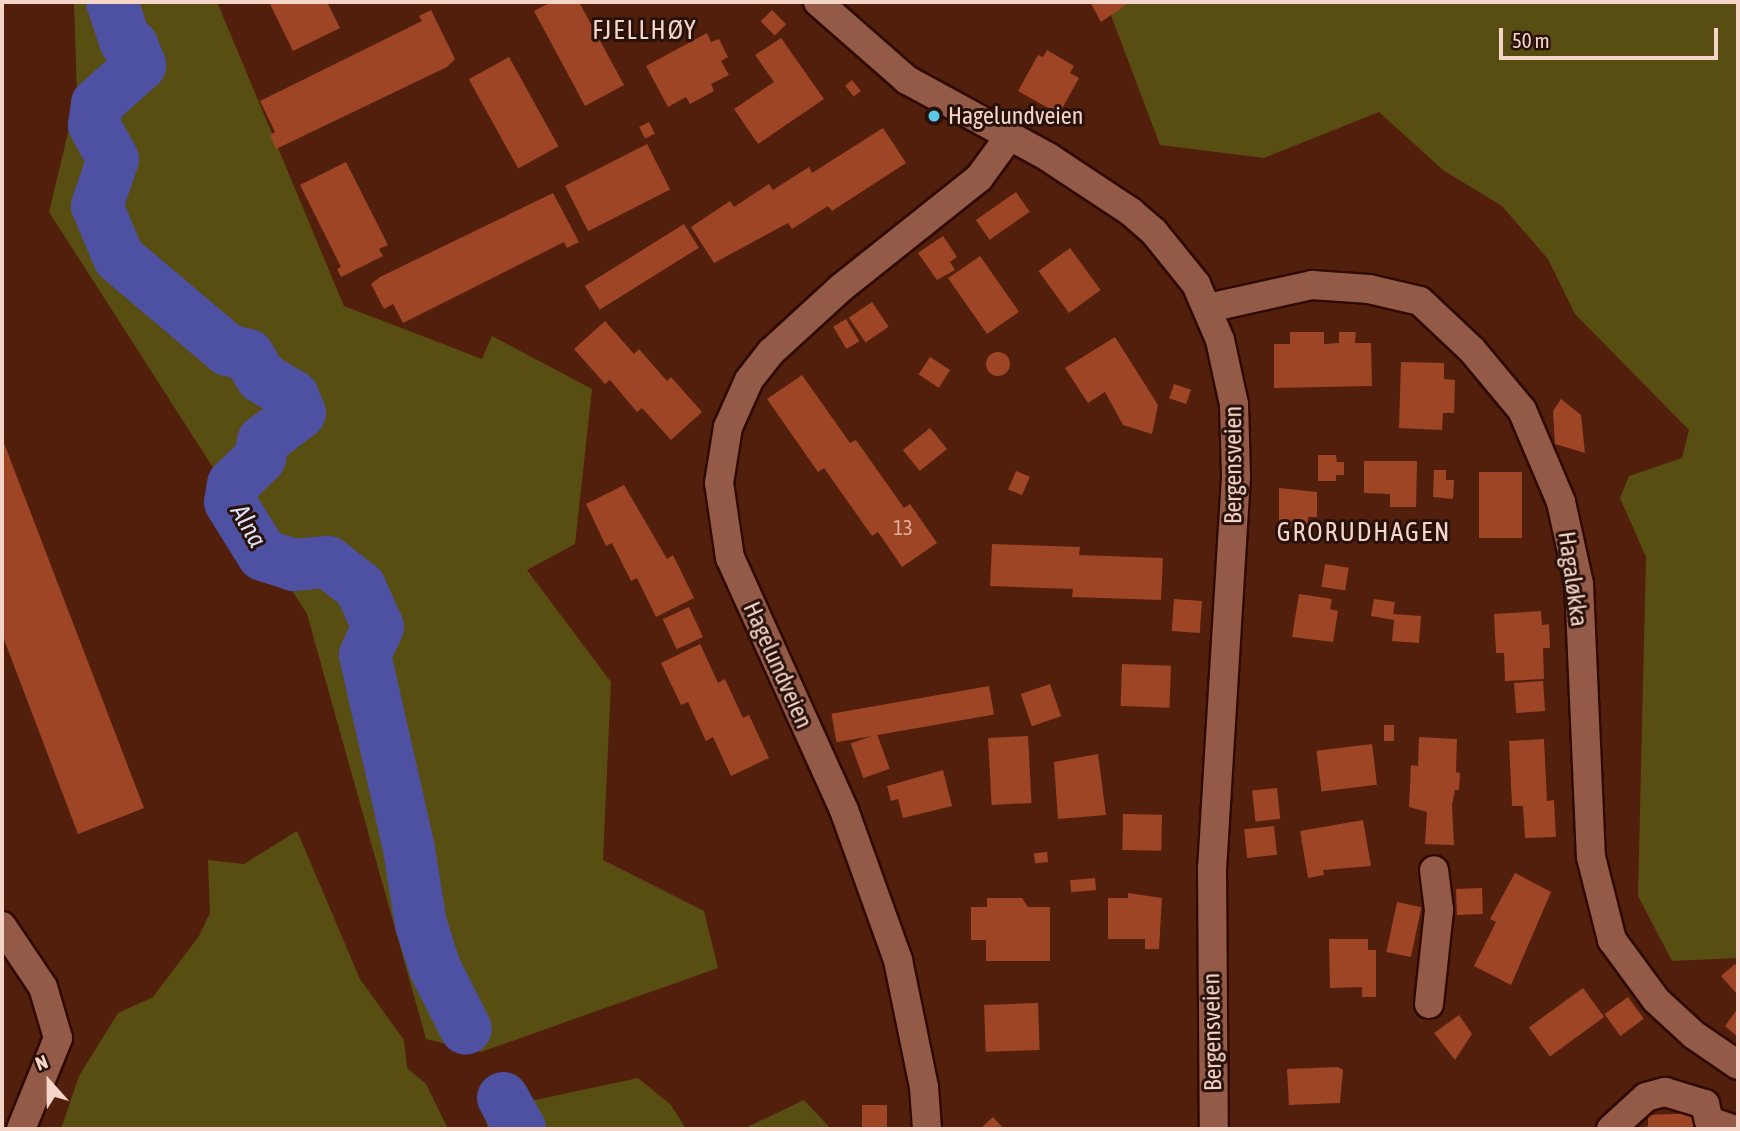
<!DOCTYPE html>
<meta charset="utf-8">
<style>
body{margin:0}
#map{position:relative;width:1740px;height:1131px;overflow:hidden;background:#511f0c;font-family:"Asap Condensed",sans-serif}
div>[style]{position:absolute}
.green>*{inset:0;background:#594e11}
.river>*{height:52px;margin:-26px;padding:0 26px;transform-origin:26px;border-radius:26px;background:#4e50a1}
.building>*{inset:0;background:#9e4526;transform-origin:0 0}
.round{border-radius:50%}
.roads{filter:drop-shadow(2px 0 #300a01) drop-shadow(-2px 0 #300a01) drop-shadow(0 2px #300a01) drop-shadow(0 -2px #300a01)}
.minor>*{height:28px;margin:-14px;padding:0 14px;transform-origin:14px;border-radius:14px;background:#935a47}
.dots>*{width:19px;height:19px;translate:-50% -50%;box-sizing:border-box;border:4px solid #28110a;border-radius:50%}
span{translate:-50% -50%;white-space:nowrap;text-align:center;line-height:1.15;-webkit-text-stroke:6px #28110a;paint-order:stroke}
.number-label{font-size:21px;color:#e0b1a0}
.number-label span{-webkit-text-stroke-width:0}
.poi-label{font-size:24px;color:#f6d5c9}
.left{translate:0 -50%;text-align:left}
.street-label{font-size:24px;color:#f6d5c9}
.neighbourhood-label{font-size:26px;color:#f6d5c9;letter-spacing:2px}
.water-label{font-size:26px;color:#dbdef5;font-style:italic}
.frame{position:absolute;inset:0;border:4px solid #f6d5c9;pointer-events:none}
.north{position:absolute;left:14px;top:1047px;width:70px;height:70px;-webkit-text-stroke:5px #28110a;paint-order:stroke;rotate:339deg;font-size:19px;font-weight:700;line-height:28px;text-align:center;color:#f6d5c9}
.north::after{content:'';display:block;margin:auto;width:24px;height:32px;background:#f6d5c9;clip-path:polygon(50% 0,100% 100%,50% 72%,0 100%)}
.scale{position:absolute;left:1499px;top:28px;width:219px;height:32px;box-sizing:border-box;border:4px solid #f6d5c9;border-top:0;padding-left:9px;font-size:21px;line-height:24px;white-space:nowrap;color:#f6d5c9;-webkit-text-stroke:5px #28110a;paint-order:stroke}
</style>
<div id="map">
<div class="green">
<i style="clip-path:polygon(74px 2px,217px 2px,344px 306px,482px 359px,492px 336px,592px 389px,575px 544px,527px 570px,611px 682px,603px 860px,704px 911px,718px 968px,481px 1052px,426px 1039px,307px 614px,49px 212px,77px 95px)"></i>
<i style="clip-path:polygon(1106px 2px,1738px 2px,1738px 958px,1672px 961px,1638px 896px,1646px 557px,1620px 498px,1629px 476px,1682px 458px,1689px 430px,1575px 314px,1548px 259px,1502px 206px,1443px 170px,1379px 112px,1264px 158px,1160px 145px)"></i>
<i style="clip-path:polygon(297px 831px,360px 979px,404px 1040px,407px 1068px,426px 1084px,448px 1129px,61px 1129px,79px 1076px,118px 1013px,153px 997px,199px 936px,210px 913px,208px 860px,244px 864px)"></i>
<i style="clip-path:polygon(638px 1078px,671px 1105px,686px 1129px,488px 1129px,483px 1111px)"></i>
<i style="clip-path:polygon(804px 1100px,831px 1129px,743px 1129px)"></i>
</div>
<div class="river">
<i style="left:112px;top:2px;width:41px;rotate:71.6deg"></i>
<i style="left:125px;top:41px;width:8px;rotate:30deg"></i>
<i style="left:132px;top:45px;width:22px;rotate:68deg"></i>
<i style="left:140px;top:65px;width:58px;rotate:137.8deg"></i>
<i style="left:97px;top:104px;width:21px;rotate:98deg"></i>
<i style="left:94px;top:125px;width:39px;rotate:61deg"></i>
<i style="left:113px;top:159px;width:50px;rotate:108.8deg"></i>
<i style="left:97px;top:206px;width:56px;rotate:67.1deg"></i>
<i style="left:119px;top:258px;width:143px;rotate:40.2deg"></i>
<i style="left:228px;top:350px;width:21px;rotate:14deg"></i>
<i style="left:248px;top:355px;width:26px;rotate:59deg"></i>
<i style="left:261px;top:377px;width:37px;rotate:31deg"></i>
<i style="left:293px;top:396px;width:18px;rotate:68deg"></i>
<i style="left:300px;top:413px;width:46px;rotate:142.9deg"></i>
<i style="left:263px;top:441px;width:17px;rotate:100deg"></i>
<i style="left:260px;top:458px;width:37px;rotate:136deg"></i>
<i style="left:233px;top:484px;width:18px;rotate:99deg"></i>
<i style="left:230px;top:502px;width:62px;rotate:58.1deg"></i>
<i style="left:263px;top:555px;width:32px;rotate:18deg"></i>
<i style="left:293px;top:565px;width:35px;rotate:-5deg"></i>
<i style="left:328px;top:562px;width:41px;rotate:38deg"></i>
<i style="left:360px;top:587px;width:44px;rotate:65.8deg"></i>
<i style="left:378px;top:627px;width:31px;rotate:115deg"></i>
<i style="left:365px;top:655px;width:199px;rotate:77.2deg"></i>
<i style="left:409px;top:849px;width:76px;rotate:80.9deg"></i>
<i style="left:421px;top:924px;width:46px;rotate:72.3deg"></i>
<i style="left:435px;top:968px;width:68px;rotate:63.1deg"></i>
<i style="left:503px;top:1098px;width:35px;rotate:61deg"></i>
</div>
<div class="building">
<i style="clip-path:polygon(269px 2px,327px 2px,340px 28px,293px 51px)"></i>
<i style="clip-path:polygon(551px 2px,579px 2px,624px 85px,585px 106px,534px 11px)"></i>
<i style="clip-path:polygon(1090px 2px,1130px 2px,1101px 22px)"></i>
<i style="clip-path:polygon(431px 10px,455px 59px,447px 67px,276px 149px,270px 135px,275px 132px,260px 101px,422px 21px,419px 16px)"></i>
<i style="left:772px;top:10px;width:20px;height:16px;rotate:45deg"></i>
<i style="clip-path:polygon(707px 33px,711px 42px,719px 39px,728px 57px,721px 61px,729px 75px,711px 84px,714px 91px,690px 104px,686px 97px,668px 107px,646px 66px)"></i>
<i style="clip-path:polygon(781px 38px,824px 99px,758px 144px,734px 109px,774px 82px,755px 55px)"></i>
<i style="clip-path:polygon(1047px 50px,1074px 66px,1070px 73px,1079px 78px,1059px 114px,1018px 91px,1038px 55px,1043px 57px)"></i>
<i style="left:509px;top:57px;width:102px;height:46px;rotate:61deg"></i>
<i style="left:852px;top:80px;width:14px;height:9px;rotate:51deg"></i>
<i style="left:649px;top:122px;width:13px;height:11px;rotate:63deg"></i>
<i style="clip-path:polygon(883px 128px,906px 163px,832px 211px,828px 206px,792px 229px,788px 223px,714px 263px,691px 227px,730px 201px,734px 207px,769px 184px,773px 190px,809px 167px,812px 173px)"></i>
<i style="left:647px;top:144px;width:51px;height:92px;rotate:63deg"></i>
<i style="clip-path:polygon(346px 162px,388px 245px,379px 249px,383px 256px,341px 277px,337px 269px,341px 267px,300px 185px)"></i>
<i style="left:1016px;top:192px;width:24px;height:49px;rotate:55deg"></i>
<i style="clip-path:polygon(553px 193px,579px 242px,567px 248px,564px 242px,403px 323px,393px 304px,384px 309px,371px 284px,380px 277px)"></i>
<i style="left:684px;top:224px;width:28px;height:117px;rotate:58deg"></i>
<i style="clip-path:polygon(943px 236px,957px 257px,950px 262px,955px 270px,937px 280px,918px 253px)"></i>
<i style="left:1070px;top:248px;width:52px;height:39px;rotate:54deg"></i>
<i style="left:980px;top:256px;width:68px;height:39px;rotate:55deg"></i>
<i style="left:872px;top:302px;width:30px;height:28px;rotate:56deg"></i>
<i style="left:846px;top:319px;width:26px;height:15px;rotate:59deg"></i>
<i style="clip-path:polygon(605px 321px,634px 354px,639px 349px,667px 381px,671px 377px,702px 412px,671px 440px,642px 408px,637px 412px,610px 380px,605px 384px,574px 349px)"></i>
<i style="clip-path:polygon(1290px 332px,1324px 332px,1324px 344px,1339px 343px,1339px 332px,1356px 332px,1355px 343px,1371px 343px,1372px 386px,1274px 388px,1274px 344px,1290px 344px)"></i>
<i style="clip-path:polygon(1115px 337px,1158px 405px,1152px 434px,1123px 425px,1105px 392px,1088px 403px,1065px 368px)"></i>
<i class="round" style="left:986px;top:352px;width:24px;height:24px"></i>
<i style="left:930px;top:357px;width:24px;height:21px;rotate:33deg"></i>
<i style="clip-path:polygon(1401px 362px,1444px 363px,1444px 379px,1455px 380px,1454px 413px,1443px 413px,1442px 430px,1399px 428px)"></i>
<i style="clip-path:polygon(802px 375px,850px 443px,856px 440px,904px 508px,910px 504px,937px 543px,902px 567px,878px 532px,872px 536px,824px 468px,818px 472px,767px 399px)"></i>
<i style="left:1174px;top:384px;width:18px;height:15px;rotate:19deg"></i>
<i style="clip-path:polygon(1561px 399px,1581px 415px,1585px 453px,1555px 444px,1553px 411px)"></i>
<i style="left:930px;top:428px;width:27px;height:35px;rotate:51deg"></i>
<i style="clip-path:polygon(2px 438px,144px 808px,78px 834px,2px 634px)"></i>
<i style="clip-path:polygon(1318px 455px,1336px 455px,1337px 462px,1344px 462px,1344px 475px,1336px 475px,1336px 481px,1318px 481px)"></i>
<i style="clip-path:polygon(1364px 461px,1417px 461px,1416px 507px,1390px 507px,1390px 494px,1364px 493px)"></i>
<i style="clip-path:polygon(1434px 470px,1446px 470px,1446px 480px,1454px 480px,1453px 499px,1433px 497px)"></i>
<i style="left:1016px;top:471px;width:15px;height:20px;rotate:23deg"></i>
<i style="left:1479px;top:472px;width:43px;height:66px"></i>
<i style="clip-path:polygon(624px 485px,667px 559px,673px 555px,694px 598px,656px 617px,637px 578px,631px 581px,612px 543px,606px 546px,586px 504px)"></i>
<i style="clip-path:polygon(1279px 488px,1317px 492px,1317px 517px,1308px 517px,1308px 526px,1279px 526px)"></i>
<i style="clip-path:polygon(992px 544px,1080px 547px,1079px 555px,1163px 558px,1161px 600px,1072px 597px,1073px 589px,990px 586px)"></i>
<i style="left:1325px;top:564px;width:24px;height:23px;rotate:9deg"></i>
<i style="clip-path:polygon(1299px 594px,1332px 599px,1330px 609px,1338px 611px,1333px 642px,1292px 637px)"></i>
<i style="left:1174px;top:599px;width:28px;height:32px;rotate:4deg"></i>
<i style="clip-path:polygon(1374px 599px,1395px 602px,1393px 614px,1421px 616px,1419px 643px,1392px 641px,1394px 620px,1371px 616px)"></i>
<i style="left:689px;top:607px;width:33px;height:29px;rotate:65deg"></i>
<i style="clip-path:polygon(1541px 611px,1542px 625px,1549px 624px,1550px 648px,1543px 648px,1544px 679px,1505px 681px,1504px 653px,1496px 653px,1494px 614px)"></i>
<i style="clip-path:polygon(700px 644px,718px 683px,725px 679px,743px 718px,749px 715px,769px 758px,731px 776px,713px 737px,706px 741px,688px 702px,681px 705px,661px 663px)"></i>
<i style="left:1122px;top:664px;width:49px;height:42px;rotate:2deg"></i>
<i style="left:1543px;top:681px;width:30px;height:29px;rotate:86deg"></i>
<i style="left:1050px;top:684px;width:34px;height:31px;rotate:71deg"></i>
<i style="left:989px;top:686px;width:29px;height:160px;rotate:80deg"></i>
<i style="left:1384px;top:725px;width:10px;height:16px"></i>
<i style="left:877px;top:734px;width:37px;height:28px;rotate:70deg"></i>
<i style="left:1028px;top:736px;width:67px;height:40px;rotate:87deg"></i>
<i style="clip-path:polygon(1419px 737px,1457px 739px,1456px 772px,1460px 773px,1459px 790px,1455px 790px,1452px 805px,1454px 845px,1425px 844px,1427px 812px,1409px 807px,1411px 765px,1418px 766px)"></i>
<i style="clip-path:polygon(1544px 739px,1547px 801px,1554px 800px,1556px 837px,1525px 838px,1523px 806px,1512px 806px,1509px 741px)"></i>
<i style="left:1372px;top:744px;width:41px;height:56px;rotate:83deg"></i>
<i style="clip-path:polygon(1098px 754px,1106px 815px,1058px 819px,1054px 762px)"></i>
<i style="clip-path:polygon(943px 770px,952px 806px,903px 818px,898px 799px,891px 801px,887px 786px)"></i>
<i style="left:1277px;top:788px;width:31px;height:25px;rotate:84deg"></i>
<i style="left:1123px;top:814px;width:39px;height:36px;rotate:1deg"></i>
<i style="clip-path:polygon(1363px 820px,1371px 866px,1323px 870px,1324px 875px,1308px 878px,1300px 831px)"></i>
<i style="left:1274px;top:826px;width:29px;height:30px;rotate:84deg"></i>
<i style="left:1047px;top:852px;width:10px;height:13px;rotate:84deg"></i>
<i style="clip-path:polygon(1515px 873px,1551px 892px,1511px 985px,1474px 966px,1496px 922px,1490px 919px)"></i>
<i style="left:1095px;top:878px;width:12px;height:25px;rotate:85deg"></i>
<i style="left:1482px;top:888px;width:26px;height:26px;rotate:88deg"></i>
<i style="clip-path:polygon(1128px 893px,1162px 898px,1159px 949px,1145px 949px,1145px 939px,1108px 939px,1108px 898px,1128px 898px)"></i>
<i style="clip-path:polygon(987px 898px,1022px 898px,1028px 907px,1050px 907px,1050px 961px,986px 961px,986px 940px,971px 940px,971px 907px,987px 907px)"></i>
<i style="left:1397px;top:902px;width:25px;height:51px;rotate:12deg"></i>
<i style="clip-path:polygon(1329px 939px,1368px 939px,1368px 950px,1376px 950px,1376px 997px,1362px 997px,1362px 987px,1330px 988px)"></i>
<i style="clip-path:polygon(1735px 964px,1738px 968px,1736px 993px,1721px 976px)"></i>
<i style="left:1583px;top:988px;width:36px;height:67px;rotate:54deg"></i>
<i style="left:1628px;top:997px;width:27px;height:29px;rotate:54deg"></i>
<i style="left:1038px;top:1003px;width:47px;height:54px;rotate:88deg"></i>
<i style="clip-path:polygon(1738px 1008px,1738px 1037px,1725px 1026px)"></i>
<i style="clip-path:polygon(1459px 1015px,1472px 1034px,1455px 1060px,1434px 1033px)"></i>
<i style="clip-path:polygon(1338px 1067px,1343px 1070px,1340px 1103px,1289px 1105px,1287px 1069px)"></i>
<i style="left:862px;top:1105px;width:25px;height:24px"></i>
<i style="clip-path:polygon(1699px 1113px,1700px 1129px,1639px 1129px,1648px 1126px,1648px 1115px)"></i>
<i style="clip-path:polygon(993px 1117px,1004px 1129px,980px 1129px)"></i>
</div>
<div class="roads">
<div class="minor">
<i style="left:818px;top:2px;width:118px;rotate:41.2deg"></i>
<i style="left:907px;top:80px;width:161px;rotate:28.6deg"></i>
<i style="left:1048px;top:157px;width:100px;rotate:33.5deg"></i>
<i style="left:1131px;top:212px;width:30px;rotate:41deg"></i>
<i style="left:1154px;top:232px;width:67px;rotate:51.1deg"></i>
<i style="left:1196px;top:284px;width:61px;rotate:66.8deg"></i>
<i style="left:1220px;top:340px;width:66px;rotate:77.7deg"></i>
<i style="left:1234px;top:404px;width:73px;rotate:88.4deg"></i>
<i style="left:1236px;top:477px;width:392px;rotate:93.5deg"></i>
<i style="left:1212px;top:868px;width:261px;rotate:89.6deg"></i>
<i style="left:1208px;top:308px;width:107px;rotate:-12.5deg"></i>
<i style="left:1312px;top:285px;width:57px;rotate:4deg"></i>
<i style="left:1369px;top:289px;width:52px;rotate:13.2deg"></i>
<i style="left:1420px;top:301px;width:71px;rotate:43.3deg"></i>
<i style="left:1472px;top:350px;width:78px;rotate:50.2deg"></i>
<i style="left:1522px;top:410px;width:100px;rotate:67deg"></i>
<i style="left:1561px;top:502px;width:84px;rotate:77.6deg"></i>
<i style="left:1579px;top:584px;width:273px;rotate:87.5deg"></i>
<i style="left:1591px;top:857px;width:86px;rotate:75.8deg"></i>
<i style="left:1612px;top:940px;width:74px;rotate:53.7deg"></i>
<i style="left:1656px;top:1000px;width:52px;rotate:42.6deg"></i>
<i style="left:1694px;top:1035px;width:53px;rotate:34.3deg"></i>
<i style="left:2px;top:926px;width:73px;rotate:56.1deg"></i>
<i style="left:43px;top:987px;width:53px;rotate:73.6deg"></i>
<i style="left:58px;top:1038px;width:98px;rotate:112.1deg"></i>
<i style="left:1429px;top:1004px;width:95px;rotate:-83.9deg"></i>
<i style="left:1439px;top:910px;width:40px;rotate:-97.1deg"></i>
<i style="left:927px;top:1129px;width:42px;rotate:-94.1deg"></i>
<i style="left:924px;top:1087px;width:130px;rotate:-101.6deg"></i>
<i style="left:898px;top:960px;width:159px;rotate:-109.8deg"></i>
<i style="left:844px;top:810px;width:277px;rotate:-114.3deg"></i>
<i style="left:730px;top:558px;width:76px;rotate:-98.3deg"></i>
<i style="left:719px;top:483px;width:57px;rotate:-80.9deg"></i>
<i style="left:728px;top:427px;width:51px;rotate:-65.9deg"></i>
<i style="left:749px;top:380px;width:36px;rotate:-52deg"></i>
<i style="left:771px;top:352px;width:96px;rotate:-42.5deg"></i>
<i style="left:842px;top:287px;width:175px;rotate:-38.5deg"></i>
<i style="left:979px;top:178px;width:51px;rotate:-53.8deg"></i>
<i style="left:1611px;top:1129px;width:47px;rotate:-42.4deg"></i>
<i style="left:1646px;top:1097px;width:20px;rotate:-15deg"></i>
<i style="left:1665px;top:1092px;width:42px;rotate:16.7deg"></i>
<i style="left:1705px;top:1104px;width:17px;rotate:77deg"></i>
<i style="left:1709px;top:1121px;width:24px;rotate:19deg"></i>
</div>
</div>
<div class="dots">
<i style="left:934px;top:116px;background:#5bc8e6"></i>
</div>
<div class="number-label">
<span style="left:903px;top:527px">13</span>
</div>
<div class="poi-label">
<span class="left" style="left:948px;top:116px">Hagelundveien</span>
</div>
<div class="street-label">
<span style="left:1233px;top:465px;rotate:-90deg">Bergensveien</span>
<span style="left:1573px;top:579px;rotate:82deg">Hagaløkka</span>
<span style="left:778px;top:665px;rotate:66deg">Hagelundveien</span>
<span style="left:1212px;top:1032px;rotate:-91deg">Bergensveien</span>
</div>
<div class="neighbourhood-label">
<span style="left:645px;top:31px">FJELLHØY</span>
<span style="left:1364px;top:533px">GRORUDHAGEN</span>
</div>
<div class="water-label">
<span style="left:248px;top:526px;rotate:60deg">Alna</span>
</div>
<div class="frame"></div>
<div class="north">N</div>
<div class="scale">50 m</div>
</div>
